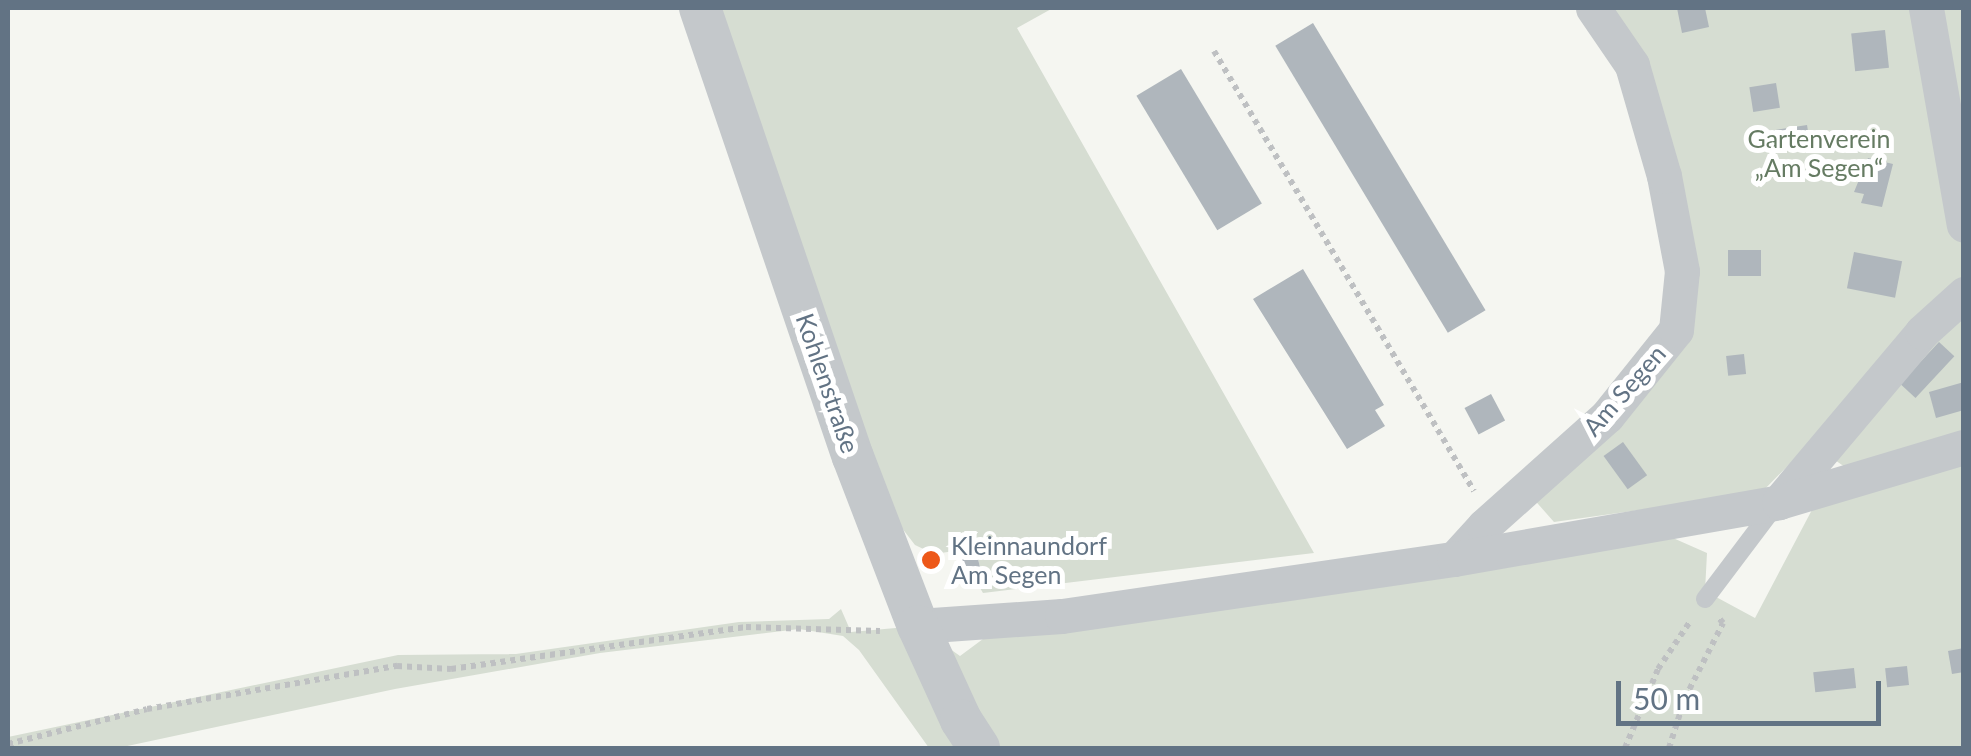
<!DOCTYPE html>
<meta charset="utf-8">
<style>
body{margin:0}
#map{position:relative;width:1971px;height:756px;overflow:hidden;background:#f5f6f1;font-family:Lato,sans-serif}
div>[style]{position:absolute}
.green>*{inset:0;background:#d6ddd2}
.building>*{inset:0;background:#afb6bc;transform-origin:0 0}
.path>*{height:6px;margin-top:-3px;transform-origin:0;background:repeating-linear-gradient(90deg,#bec0c2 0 5px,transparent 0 10px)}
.service>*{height:18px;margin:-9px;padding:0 9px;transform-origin:9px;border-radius:9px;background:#c4c8cb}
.minor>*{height:35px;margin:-17.5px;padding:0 17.5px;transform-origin:17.5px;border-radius:17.5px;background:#c4c8cb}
.tertiary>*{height:42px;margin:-21px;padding:0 21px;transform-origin:21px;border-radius:21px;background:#c4c8cb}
.dots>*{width:28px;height:28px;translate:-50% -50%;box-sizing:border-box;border:5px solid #fff;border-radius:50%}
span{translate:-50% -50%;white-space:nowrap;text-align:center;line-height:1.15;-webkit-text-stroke:10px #fff;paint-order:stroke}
.park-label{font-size:25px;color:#657b62}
.street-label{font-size:25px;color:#627384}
.poi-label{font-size:25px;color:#627384}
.left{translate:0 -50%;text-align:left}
.frame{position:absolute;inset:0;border:10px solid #627384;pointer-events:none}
.scale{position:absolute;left:1616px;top:681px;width:265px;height:45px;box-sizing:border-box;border:5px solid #627384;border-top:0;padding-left:12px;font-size:30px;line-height:35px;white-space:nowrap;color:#627384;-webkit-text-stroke:8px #fff;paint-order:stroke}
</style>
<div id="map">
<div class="green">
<i style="clip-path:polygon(715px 8px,1053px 8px,1017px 28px,1314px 553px,983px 593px,976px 581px,983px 578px,975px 548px,934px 554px,915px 545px,895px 519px)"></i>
<i style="clip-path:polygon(1608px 8px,1963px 8px,1963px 431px,1845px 467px,1810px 443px,1761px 493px,1554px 522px,1531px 496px,1689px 288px)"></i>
<i style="clip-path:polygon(1963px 461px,1963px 748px,929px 748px,859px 650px,843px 636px,799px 629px,600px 653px,395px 689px,118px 748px,8px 748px,8px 737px,398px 655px,516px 654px,739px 622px,829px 619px,841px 609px,851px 632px,918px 626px,960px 656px,987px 636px,1673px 538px,1707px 553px,1705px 591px,1755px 618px,1814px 506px)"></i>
</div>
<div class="building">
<i style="clip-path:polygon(1677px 8px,1705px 8px,1709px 27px,1682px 33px)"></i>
<i style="left:1313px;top:23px;width:335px;height:44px;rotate:59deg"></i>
<i style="left:1885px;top:30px;width:38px;height:34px;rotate:84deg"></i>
<i style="left:1181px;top:69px;width:157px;height:52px;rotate:59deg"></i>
<i style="left:1776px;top:83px;width:25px;height:27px;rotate:81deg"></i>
<i style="left:1807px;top:125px;width:20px;height:38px;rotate:81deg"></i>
<i style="clip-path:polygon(1868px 158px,1893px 164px,1882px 207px,1861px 203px,1864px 194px,1854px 192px)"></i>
<i style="left:1728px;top:250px;width:33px;height:26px"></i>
<i style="left:1854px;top:252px;width:49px;height:37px;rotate:11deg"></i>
<i style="clip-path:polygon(1303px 269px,1384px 405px,1375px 410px,1385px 426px,1347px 449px,1253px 299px)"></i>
<i style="left:1939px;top:342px;width:21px;height:57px;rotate:43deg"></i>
<i style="left:1744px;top:354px;width:20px;height:18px;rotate:84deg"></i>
<i style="clip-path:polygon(1964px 382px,1964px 410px,1936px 418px,1929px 392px)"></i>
<i style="left:1491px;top:394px;width:30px;height:30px;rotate:62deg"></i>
<i style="left:1623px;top:442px;width:41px;height:24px;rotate:54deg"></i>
<i style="left:975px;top:547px;width:33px;height:19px;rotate:76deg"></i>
<i style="clip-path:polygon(1964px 648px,1964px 672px,1952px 674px,1948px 651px)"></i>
<i style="left:1907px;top:666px;width:19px;height:22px;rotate:84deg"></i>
<i style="left:1854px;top:668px;width:20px;height:41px;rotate:84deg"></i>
</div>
<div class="path">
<i style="left:1214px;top:51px;width:511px;rotate:59.42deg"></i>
<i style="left:8px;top:744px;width:143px;rotate:-14.1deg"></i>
<i style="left:147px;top:709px;width:254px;rotate:-9.8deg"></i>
<i style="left:397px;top:666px;width:54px;rotate:3.2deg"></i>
<i style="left:451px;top:669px;width:298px;rotate:-8.1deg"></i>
<i style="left:746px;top:627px;width:134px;rotate:1.7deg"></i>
<i style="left:1625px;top:748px;width:86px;rotate:-67.3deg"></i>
<i style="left:1658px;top:669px;width:59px;rotate:-56deg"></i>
<i style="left:1669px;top:748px;width:52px;rotate:-72.3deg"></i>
<i style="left:1685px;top:698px;width:84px;rotate:-63.1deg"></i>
<i style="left:1723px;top:623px;width:6px;rotate:-129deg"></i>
</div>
<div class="service">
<i style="left:1705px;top:599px;width:116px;rotate:-53deg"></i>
</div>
<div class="minor">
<i style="left:1926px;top:8px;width:220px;rotate:80.1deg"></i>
<i style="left:1779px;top:502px;width:222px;rotate:-49.9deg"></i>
<i style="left:1922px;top:332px;width:57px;rotate:-42.1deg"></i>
<i style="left:1454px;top:559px;width:45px;rotate:-47.7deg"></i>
<i style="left:1484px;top:526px;width:165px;rotate:-41.8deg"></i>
<i style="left:1607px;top:416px;width:110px;rotate:-51.3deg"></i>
<i style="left:1676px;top:330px;width:59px;rotate:-84.2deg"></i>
<i style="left:1682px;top:271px;width:97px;rotate:-100.7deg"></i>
<i style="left:1664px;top:176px;width:116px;rotate:-106.1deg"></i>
<i style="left:1632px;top:65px;width:69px;rotate:-124.4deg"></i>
<i style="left:918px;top:626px;width:144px;rotate:-4deg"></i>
<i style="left:1062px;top:616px;width:396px;rotate:-8.3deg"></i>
<i style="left:1454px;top:559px;width:330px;rotate:-9.9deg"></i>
<i style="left:1779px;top:502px;width:193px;rotate:-16.6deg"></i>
</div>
<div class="tertiary">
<i style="left:700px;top:8px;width:474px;rotate:71.2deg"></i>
<i style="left:853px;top:457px;width:181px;rotate:69deg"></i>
<i style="left:918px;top:626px;width:103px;rotate:65.4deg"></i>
<i style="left:961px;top:720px;width:33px;rotate:57deg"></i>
</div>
<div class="dots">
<i style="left:931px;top:560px;background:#ed5819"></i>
</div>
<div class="park-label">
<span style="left:1819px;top:153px">Gartenverein<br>„Am Segen“</span>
</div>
<div class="street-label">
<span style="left:828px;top:383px;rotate:71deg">Kohlenstraße</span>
<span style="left:1624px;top:390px;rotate:-49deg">Am Segen</span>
</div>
<div class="poi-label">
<span class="left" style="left:951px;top:560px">Kleinnaundorf<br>Am Segen</span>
</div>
<div class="frame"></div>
<div class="scale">50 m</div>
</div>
